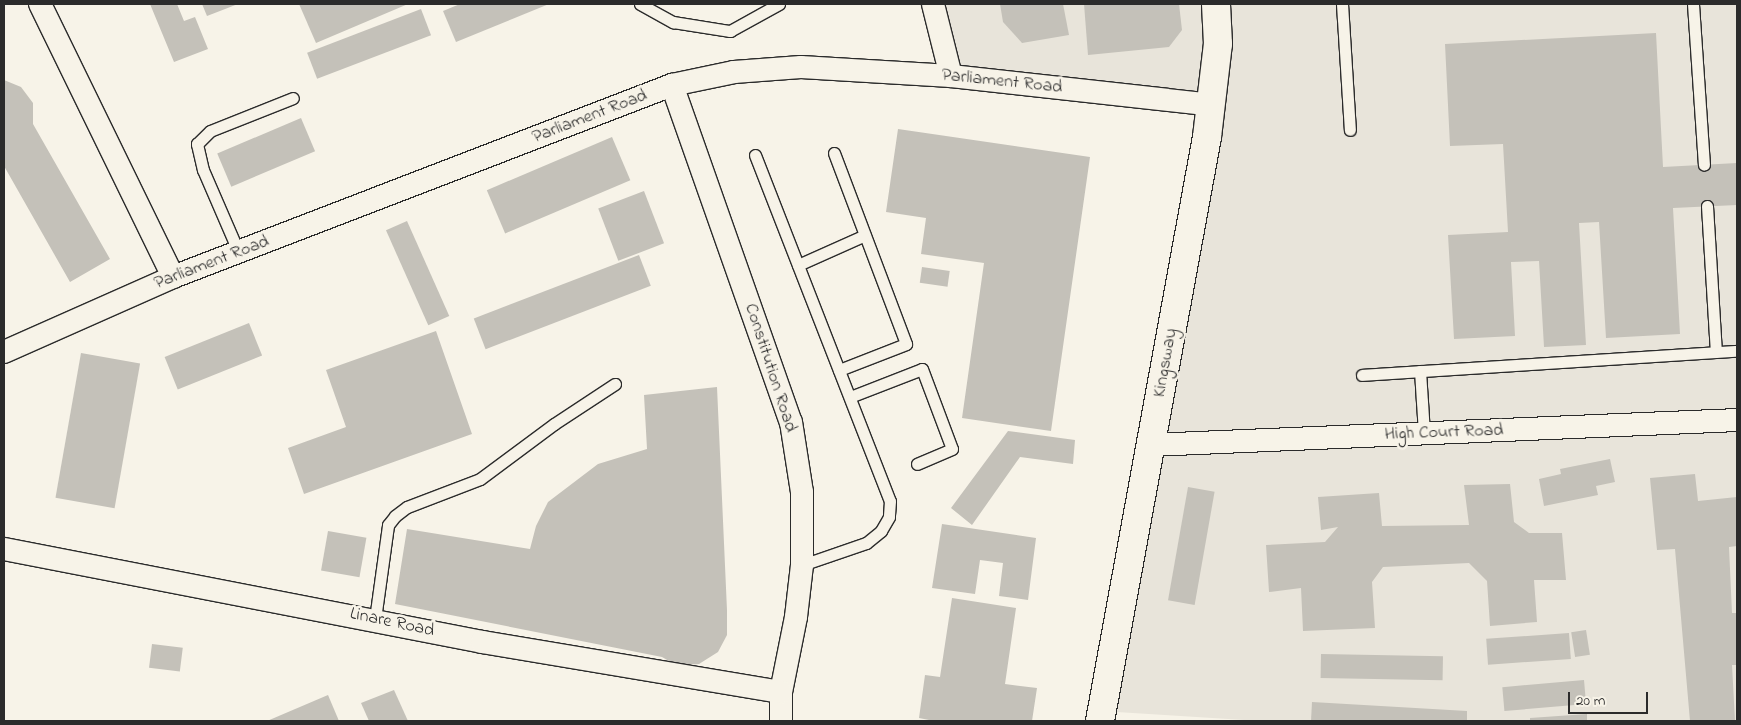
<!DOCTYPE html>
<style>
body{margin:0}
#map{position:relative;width:1741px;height:725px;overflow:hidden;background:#f7f3e8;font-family:"Indie Flower",sans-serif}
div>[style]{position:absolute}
.built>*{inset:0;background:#e8e4da}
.building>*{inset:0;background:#c4c1b9;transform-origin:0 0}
.roads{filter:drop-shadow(1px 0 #2b2b2b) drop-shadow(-1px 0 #2b2b2b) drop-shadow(0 1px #2b2b2b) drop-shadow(0 -1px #2b2b2b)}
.lane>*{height:11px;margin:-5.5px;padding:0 5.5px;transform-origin:5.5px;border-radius:5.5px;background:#f7f3e8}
.street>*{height:22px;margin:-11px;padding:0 11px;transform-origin:11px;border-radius:11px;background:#f7f3e8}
.primary>*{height:28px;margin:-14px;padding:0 14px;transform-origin:14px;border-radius:14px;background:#f7f3e8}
span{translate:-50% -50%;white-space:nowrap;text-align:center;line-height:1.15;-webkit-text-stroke:5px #f7f3e8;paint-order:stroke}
.street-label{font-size:18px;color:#2b2b2b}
.frame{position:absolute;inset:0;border:5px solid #2b2b2b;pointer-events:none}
.scale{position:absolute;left:1568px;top:692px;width:80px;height:22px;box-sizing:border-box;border:2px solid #2b2b2b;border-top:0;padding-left:6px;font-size:15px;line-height:18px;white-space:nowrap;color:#2b2b2b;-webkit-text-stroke:4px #f7f3e8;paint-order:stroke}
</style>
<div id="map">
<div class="built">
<i style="clip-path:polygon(933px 4px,1737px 4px,1737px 721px,1260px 721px,1101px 711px,1212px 106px,951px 76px)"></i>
</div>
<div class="building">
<i style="clip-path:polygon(150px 4px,177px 4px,184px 21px,195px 17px,208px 49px,174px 62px)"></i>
<i style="clip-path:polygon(202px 4px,238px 4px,207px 16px)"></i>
<i style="clip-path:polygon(299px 4px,408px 4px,316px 43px)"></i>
<i style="clip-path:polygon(460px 4px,549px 4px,456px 42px,443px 11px)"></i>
<i style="clip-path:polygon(1000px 4px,1063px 4px,1069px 35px,1022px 43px,1003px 22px)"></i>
<i style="clip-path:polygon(1084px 4px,1179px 4px,1182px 30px,1169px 47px,1088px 55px)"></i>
<i style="left:421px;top:9px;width:28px;height:122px;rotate:69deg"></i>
<i style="clip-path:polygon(1656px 33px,1663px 167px,1737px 163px,1737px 205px,1673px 208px,1680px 334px,1606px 338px,1599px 222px,1579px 223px,1586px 345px,1544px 347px,1539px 261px,1511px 262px,1515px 336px,1454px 339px,1448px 235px,1508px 232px,1503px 144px,1450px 146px,1445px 44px)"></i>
<i style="clip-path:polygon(4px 80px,21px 87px,33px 103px,33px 124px,110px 259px,70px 282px,4px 166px)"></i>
<i style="left:301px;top:118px;width:36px;height:91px;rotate:67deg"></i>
<i style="clip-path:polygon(898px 129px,1090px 157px,1051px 431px,962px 418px,984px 263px,921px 254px,926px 218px,886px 212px)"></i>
<i style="left:612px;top:137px;width:47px;height:136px;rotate:67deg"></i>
<i style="left:644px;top:191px;width:56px;height:49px;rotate:69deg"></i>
<i style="left:407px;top:221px;width:104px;height:23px;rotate:66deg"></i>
<i style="left:639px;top:255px;width:33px;height:177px;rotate:69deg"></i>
<i style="left:922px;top:267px;width:28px;height:16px;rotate:8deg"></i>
<i style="left:249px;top:323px;width:35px;height:91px;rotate:68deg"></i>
<i style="clip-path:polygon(436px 331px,472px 434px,304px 494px,288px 448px,346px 427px,326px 370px)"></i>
<i style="left:81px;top:353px;width:60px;height:147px;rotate:10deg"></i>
<i style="clip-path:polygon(717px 387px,727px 610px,727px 635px,718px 652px,699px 664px,676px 665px,662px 657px,395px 604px,407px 529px,530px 549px,536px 526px,548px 502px,598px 464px,647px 449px,644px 395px)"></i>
<i style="clip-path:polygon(1008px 431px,1075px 440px,1073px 464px,1020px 457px,972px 525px,951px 508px)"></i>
<i style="clip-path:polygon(1610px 459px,1615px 482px,1596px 486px,1598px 495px,1544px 506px,1539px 479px,1561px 474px,1560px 469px)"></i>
<i style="clip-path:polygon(1695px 474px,1698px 501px,1737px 497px,1737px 546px,1729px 547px,1732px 613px,1737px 613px,1737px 665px,1732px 665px,1735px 721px,1690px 721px,1675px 549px,1657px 550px,1650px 478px)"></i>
<i style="clip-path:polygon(1510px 484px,1514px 522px,1529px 533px,1562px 533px,1566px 580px,1534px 580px,1537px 622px,1490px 626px,1487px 581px,1469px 563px,1383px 567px,1372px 582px,1375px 628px,1303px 631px,1301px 588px,1269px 592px,1266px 545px,1325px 542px,1338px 527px,1321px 530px,1318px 497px,1379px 493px,1382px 526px,1469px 525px,1464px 485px)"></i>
<i style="left:1188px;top:487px;width:27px;height:115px;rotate:10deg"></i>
<i style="clip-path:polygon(942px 524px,1036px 538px,1028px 600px,999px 596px,1003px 563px,980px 560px,975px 594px,932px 588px)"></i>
<i style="left:328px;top:531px;width:39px;height:40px;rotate:10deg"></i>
<i style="clip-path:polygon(952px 598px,1016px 608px,1005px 684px,1037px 688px,1032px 721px,934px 721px,919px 718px,925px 675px,940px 677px)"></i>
<i style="left:1586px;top:630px;width:25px;height:15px;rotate:81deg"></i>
<i style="left:1569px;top:633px;width:26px;height:83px;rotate:86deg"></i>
<i style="left:152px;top:644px;width:31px;height:24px;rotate:7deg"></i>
<i style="left:1321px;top:654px;width:122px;height:24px;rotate:1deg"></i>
<i style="left:1584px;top:680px;width:24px;height:82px;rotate:85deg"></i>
<i style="clip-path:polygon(394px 690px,408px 721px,369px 721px,361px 703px)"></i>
<i style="clip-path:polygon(328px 695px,339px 721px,267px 721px)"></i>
<i style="clip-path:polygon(1312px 702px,1467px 711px,1467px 721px,1311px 721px)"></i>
<i style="clip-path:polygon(1587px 714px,1587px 721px,1530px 721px,1530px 718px)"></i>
</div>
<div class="roads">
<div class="lane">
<i style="left:640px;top:4px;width:38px;rotate:29deg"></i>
<i style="left:673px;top:22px;width:58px;rotate:9deg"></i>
<i style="left:730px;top:31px;width:56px;rotate:-28.9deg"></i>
<i style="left:1342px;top:4px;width:126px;rotate:86.4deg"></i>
<i style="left:1693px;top:4px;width:161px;rotate:86.1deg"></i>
<i style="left:834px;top:153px;width:204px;rotate:69.3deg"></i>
<i style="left:906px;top:344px;width:72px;rotate:158.8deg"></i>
<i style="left:755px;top:155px;width:371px;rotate:68.7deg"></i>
<i style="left:890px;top:501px;width:16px;rotate:94deg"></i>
<i style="left:889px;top:517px;width:16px;rotate:120deg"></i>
<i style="left:881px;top:531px;width:19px;rotate:141deg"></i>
<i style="left:866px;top:543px;width:68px;rotate:161deg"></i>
<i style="left:1707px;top:206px;width:146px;rotate:86.5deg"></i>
<i style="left:239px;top:253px;width:90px;rotate:-113.4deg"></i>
<i style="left:203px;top:170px;width:27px;rotate:-103deg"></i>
<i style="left:197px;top:144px;width:18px;rotate:-45deg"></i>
<i style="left:210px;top:131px;width:89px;rotate:-21.7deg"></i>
<i style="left:798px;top:265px;width:73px;rotate:-24.1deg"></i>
<i style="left:1420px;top:371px;width:62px;rotate:86.3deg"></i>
<i style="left:1362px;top:375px;width:376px;rotate:-3.7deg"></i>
<i style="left:850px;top:397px;width:77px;rotate:-21.3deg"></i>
<i style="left:922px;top:369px;width:85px;rotate:69.4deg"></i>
<i style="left:952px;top:449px;width:38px;rotate:157deg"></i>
<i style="left:375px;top:619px;width:95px;rotate:-82.1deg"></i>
<i style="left:388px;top:525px;width:11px;rotate:-52deg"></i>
<i style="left:395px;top:516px;width:15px;rotate:-37deg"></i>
<i style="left:407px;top:507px;width:78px;rotate:-21deg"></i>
<i style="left:480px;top:479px;width:92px;rotate:-36.6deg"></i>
<i style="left:554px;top:424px;width:73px;rotate:-33.3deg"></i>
</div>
<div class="street">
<i style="left:40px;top:4px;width:304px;rotate:64deg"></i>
<i style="left:933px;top:4px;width:74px;rotate:76deg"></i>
<i style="left:672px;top:85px;width:357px;rotate:70.6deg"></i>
<i style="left:791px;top:422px;width:71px;rotate:81.1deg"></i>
<i style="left:802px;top:492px;width:73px;rotate:90deg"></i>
<i style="left:802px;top:565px;width:52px;rotate:96.6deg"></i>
<i style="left:796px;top:617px;width:76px;rotate:101.3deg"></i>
<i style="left:781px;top:692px;width:29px;rotate:90deg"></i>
<i style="left:4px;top:352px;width:185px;rotate:-23.9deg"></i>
<i style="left:173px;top:277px;width:535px;rotate:-21.05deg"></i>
<i style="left:672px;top:85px;width:63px;rotate:-11.8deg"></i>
<i style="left:734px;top:72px;width:67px;rotate:-4.3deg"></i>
<i style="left:801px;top:67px;width:150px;rotate:3.4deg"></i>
<i style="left:951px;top:76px;width:263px;rotate:6.3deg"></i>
<i style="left:1151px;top:445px;width:587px;rotate:-2.44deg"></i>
<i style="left:4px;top:549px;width:487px;rotate:11deg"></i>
<i style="left:482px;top:642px;width:303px;rotate:9.5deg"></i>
</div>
<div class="primary">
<i style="left:1100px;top:721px;width:594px;rotate:-79.62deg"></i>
<i style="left:1207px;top:137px;width:94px;rotate:-83.3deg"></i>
<i style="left:1218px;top:44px;width:40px;rotate:-92.9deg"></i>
</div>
</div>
<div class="street-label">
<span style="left:1002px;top:82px;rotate:6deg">Parliament Road</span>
<span style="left:590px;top:117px;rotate:-21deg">Parliament Road</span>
<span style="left:212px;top:263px;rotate:-21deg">Parliament Road</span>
<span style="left:1166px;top:363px;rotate:-80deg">Kingsway</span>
<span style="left:770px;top:368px;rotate:72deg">Constitution Road</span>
<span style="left:1444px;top:433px;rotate:-2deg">High Court Road</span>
<span style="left:392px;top:623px;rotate:12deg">Linare Road</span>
</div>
<div class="frame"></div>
<div class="scale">20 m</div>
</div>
